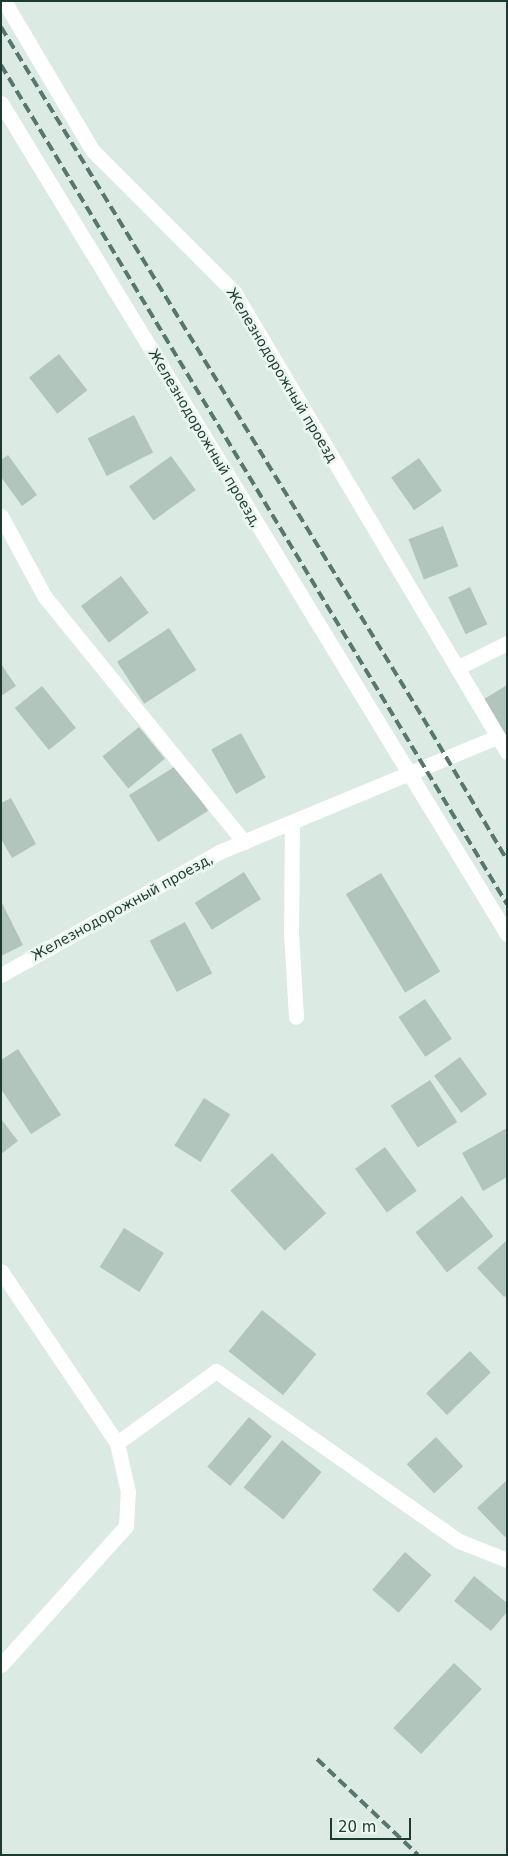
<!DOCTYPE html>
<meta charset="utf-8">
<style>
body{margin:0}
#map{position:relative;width:508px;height:1856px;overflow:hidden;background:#dceae4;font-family:"DejaVu Sans",sans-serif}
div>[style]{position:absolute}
.building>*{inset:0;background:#b1c5bc;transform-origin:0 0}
.minor>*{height:15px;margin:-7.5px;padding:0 7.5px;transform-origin:7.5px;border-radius:7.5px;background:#fff}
.rail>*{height:4px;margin-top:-2px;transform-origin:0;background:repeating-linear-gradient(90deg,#57766e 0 10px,transparent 0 15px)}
span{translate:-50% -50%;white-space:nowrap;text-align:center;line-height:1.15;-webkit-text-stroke:5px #ecf7f1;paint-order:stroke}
.street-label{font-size:14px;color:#1d3a32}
.frame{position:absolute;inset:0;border:2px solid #1d3a32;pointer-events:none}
.scale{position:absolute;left:330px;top:1818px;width:81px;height:22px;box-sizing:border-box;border:2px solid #1d3a32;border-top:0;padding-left:6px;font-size:15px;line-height:18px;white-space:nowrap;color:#1d3a32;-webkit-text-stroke:4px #ecf7f1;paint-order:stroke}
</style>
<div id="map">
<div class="building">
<i style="left:59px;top:354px;width:46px;height:38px;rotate:52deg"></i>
<i style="left:134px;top:415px;width:42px;height:52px;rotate:63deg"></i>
<i style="clip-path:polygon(8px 455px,37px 495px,22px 506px,1px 477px,1px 460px)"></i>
<i style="left:171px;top:456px;width:42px;height:52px;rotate:54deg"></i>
<i style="left:419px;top:458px;width:40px;height:34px;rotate:55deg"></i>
<i style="left:443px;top:526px;width:43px;height:37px;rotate:69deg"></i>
<i style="left:121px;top:576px;width:46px;height:50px;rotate:53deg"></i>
<i style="left:470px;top:587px;width:41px;height:24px;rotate:65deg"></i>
<i style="left:169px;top:628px;width:50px;height:62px;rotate:57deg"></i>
<i style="clip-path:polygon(1px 664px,16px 686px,1px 696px)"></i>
<i style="clip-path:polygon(507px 685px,507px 743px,481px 701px)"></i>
<i style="left:42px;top:686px;width:54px;height:35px;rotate:51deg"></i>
<i style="left:139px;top:727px;width:41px;height:47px;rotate:51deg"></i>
<i style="left:241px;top:733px;width:51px;height:34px;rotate:61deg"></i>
<i style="left:179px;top:764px;width:55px;height:59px;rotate:58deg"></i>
<i style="clip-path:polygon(11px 798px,36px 844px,12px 858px,1px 839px,1px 803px)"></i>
<i style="left:244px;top:872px;width:32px;height:58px;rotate:58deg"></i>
<i style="left:381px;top:873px;width:115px;height:41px;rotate:59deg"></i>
<i style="clip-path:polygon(1px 901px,23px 945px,1px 956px)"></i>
<i style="left:185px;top:922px;width:58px;height:40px;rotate:62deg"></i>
<i style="left:425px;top:999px;width:48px;height:32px;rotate:56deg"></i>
<i style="clip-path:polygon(18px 1049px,61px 1115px,31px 1134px,1px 1089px,1px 1060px)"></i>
<i style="left:460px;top:1057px;width:46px;height:32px;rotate:54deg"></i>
<i style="left:430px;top:1080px;width:50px;height:47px;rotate:57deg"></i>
<i style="left:204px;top:1098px;width:31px;height:56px;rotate:32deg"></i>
<i style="clip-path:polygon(1px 1119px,18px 1141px,1px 1154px)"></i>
<i style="clip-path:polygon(507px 1128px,507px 1177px,483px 1191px,462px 1153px)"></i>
<i style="left:385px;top:1147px;width:54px;height:37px;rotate:54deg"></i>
<i style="left:272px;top:1153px;width:81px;height:56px;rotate:48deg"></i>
<i style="left:462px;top:1196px;width:51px;height:59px;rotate:52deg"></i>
<i style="left:124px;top:1228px;width:47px;height:46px;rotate:32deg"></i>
<i style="clip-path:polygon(507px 1240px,507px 1295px,504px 1297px,477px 1268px)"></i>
<i style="left:262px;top:1310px;width:70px;height:53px;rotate:39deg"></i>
<i style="left:470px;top:1351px;width:30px;height:61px;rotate:46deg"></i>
<i style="left:249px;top:1417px;width:30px;height:65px;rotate:40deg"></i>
<i style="left:436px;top:1437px;width:40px;height:40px;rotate:47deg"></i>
<i style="left:282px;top:1440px;width:51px;height:61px;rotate:39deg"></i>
<i style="clip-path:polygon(507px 1480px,507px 1535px,505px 1537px,477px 1508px)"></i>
<i style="left:405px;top:1552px;width:35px;height:50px;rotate:41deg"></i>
<i style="clip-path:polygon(474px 1576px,507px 1603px,507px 1612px,491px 1631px,454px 1601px)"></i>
<i style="left:454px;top:1663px;width:38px;height:89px;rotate:43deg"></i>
</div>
<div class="minor">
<i style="left:4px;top:1px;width:173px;rotate:59.4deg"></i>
<i style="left:92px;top:150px;width:201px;rotate:45deg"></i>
<i style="left:234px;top:292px;width:535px;rotate:59.31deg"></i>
<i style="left:1px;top:103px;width:973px;rotate:58.66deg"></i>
<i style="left:1px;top:516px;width:92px;rotate:61.5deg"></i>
<i style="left:45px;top:597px;width:316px;rotate:50.9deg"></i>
<i style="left:457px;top:668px;width:56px;rotate:-26.6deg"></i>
<i style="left:292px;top:822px;width:111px;rotate:90.5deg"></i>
<i style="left:291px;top:933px;width:84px;rotate:86.6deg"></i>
<i style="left:1px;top:975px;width:250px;rotate:-29.4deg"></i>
<i style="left:219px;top:852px;width:301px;rotate:-22.5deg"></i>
<i style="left:1px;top:1271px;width:207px;rotate:56deg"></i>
<i style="left:1px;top:1665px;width:187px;rotate:-48deg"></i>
<i style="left:126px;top:1526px;width:34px;rotate:-87deg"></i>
<i style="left:128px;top:1492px;width:50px;rotate:-102.7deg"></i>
<i style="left:117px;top:1443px;width:122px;rotate:-36deg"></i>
<i style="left:216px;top:1371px;width:297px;rotate:35deg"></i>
<i style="left:459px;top:1541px;width:52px;rotate:21.6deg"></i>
</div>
<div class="rail">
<i style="left:1px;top:27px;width:810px;rotate:58.59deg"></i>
<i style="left:423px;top:718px;width:165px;rotate:59.4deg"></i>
<i style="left:1px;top:65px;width:980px;rotate:58.91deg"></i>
<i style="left:317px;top:1759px;width:139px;rotate:43.5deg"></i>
</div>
<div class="street-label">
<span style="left:282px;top:375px;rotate:59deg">Железнодорожный проезд</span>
<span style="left:205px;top:438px;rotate:59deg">Железнодорожный проезд,</span>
<span style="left:122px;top:907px;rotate:-29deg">Железнодорожный проезд,</span>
</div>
<div class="frame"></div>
<div class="scale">20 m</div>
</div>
